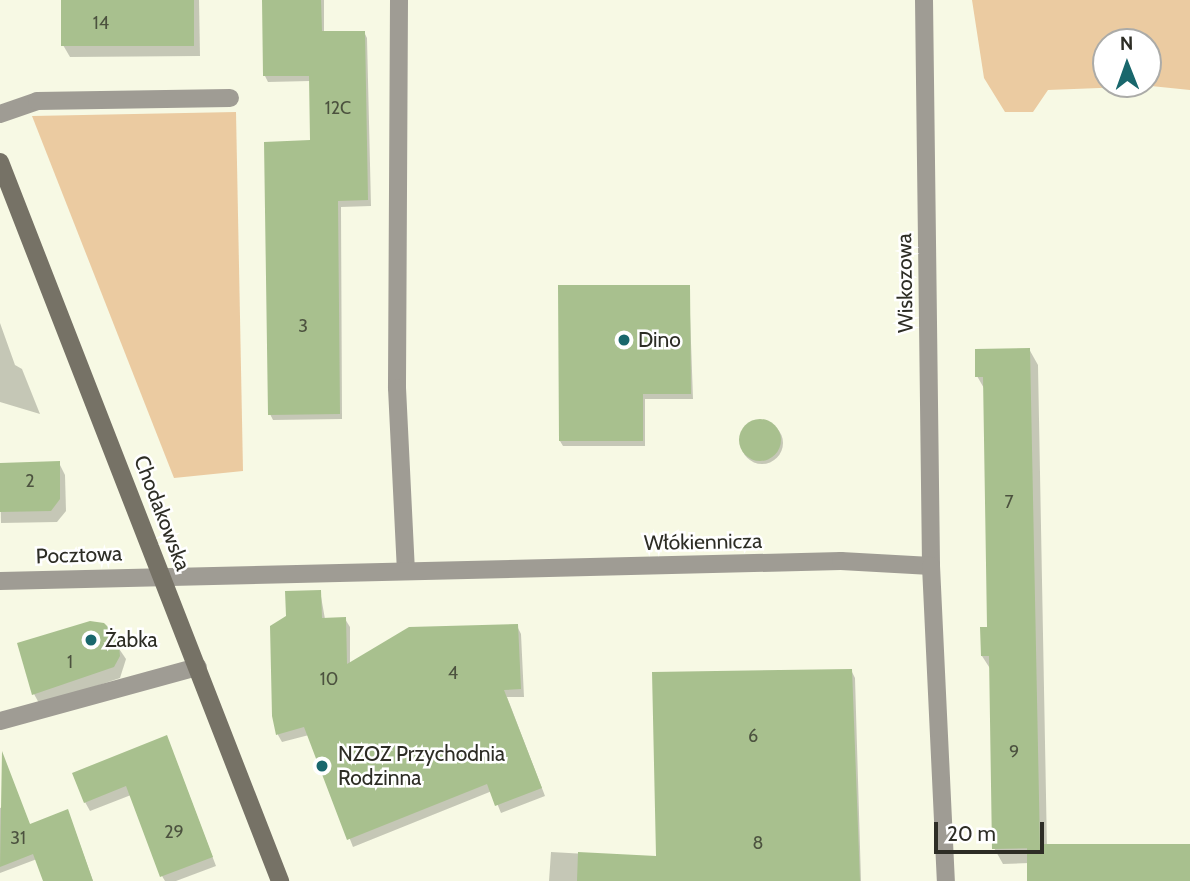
<!DOCTYPE html>
<meta charset="utf-8">
<style>
body{margin:0}
#map{position:relative;width:1190px;height:881px;overflow:hidden;background:#f7f9e4;font-family:Cabin,sans-serif}
div>[style]{position:absolute}
.green>*{inset:0;background:#ebcba1}
.shadow>*{inset:0;background:#0003}
.round{border-radius:50%}
.building>*{inset:0;background:#a8c08e;transform-origin:0 0}
.lane>*{height:18px;margin:-9px;padding:0 9px;transform-origin:9px;border-radius:9px;background:#9f9c94}
.street>*{height:18px;margin:-9px;padding:0 9px;transform-origin:9px;border-radius:9px;background:#9f9c94}
.secondary>*{height:18px;margin:-9px;padding:0 9px;transform-origin:9px;border-radius:9px;background:#767266}
.dots>*{width:19px;height:19px;translate:-50% -50%;box-sizing:border-box;border:4px solid #fff;border-radius:50%}
span{translate:-50% -50%;white-space:nowrap;text-align:center;line-height:1.15;-webkit-text-stroke:5px #fff;paint-order:stroke}
.number-label{font-size:18px;color:#4c523f}
.number-label span{-webkit-text-stroke-width:0}
.street-label{font-size:21px;color:#2d2d25}
.poi-label{font-size:21px;color:#2d2d25}
.left{translate:0 -50%;text-align:left}
.north{position:absolute;left:1092px;top:28px;width:70px;height:70px;box-sizing:border-box;background:#fff;border:2px solid #ababa8;border-radius:50%;rotate:359deg;font-size:19px;font-weight:700;line-height:28px;text-align:center;color:#2d2d25}
.north::after{content:'';display:block;margin:auto;width:24px;height:32px;background:#19676c;clip-path:polygon(50% 0,100% 100%,50% 72%,0 100%)}
.scale{position:absolute;left:934px;top:822px;width:110px;height:32px;box-sizing:border-box;border:4px solid #2d2d25;border-top:0;padding-left:9px;font-size:21px;line-height:24px;white-space:nowrap;color:#2d2d25;-webkit-text-stroke:5px #fff;paint-order:stroke}
</style>
<div id="map">
<div class="green">
<i style="clip-path:polygon(evenodd,972px 0,1190px 0,1190px 90px,1151px 86px,1048px 90px,1033px 112px,1005px 112px,984px 78px,972px 0,1148px 42px,1148px 84px,1106px 84px,1106px 42px,1148px 42px)"></i>
<i style="clip-path:polygon(236px 112px,243px 471px,174px 478px,32px 116px)"></i>
</div>
<div class="shadow">
<i style="clip-path:polygon(63px 0,199px 0,200px 56px,70px 57px,63px 45px)"></i>
<i style="clip-path:polygon(263px 0,324px 0,324px 33px,364px 32px,367px 38px,371px 206px,341px 207px,342px 419px,273px 420px,270px 414px,311px 141px,310px 81px,268px 82px,265px 76px)"></i>
<i style="clip-path:polygon(689px 286px,693px 399px,645px 399px,645px 446px,563px 446px,560px 441px)"></i>
<i style="clip-path:polygon(0 323px,15px 365px,22px 369px,40px 414px,0 402px)"></i>
<i style="clip-path:polygon(1029px 349px,1038px 365px,1047px 849px,1190px 846px,1190px 881px,1029px 881px,1029px 863px,1003px 864px,994px 848px,991px 670px,982px 656px,989px 629px,985px 390px,977px 376px)"></i>
<i class="round" style="left:741px;top:422px;width:42px;height:42px"></i>
<i style="clip-path:polygon(59px 463px,65px 475px,66px 511px,57px 522px,1px 523px,0 465px)"></i>
<i style="clip-path:polygon(320px 591px,325px 619px,345px 619px,350px 627px,350px 664px,517px 626px,521px 634px,524px 697px,507px 697px,545px 796px,501px 813px,492px 791px,353px 847px,309px 735px,282px 742px,278px 735px,272px 627px)"></i>
<i style="clip-path:polygon(103px 625px,126px 659px,120px 678px,40px 705px,34px 694px)"></i>
<i style="clip-path:polygon(851px 670px,855px 678px,861px 881px,549px 881px,551px 852px,658px 858px)"></i>
<i style="clip-path:polygon(167px 737px,216px 866px,176px 881px,165px 881px,162px 876px,131px 795px,90px 811px,85px 802px)"></i>
<i style="clip-path:polygon(20px 801px,30px 825px,70px 817px,93px 881px,45px 881px,37px 859px,0 873px,0 808px)"></i>
</div>
<div class="building">
<i style="left:61px;top:0;width:133px;height:46px"></i>
<i style="clip-path:polygon(262px 0,321px 0,322px 31px,365px 31px,368px 200px,338px 201px,340px 414px,268px 415px,264px 142px,310px 140px,309px 76px,263px 76px)"></i>
<i style="clip-path:polygon(558px 285px,690px 285px,691px 394px,643px 394px,643px 441px,559px 441px)"></i>
<i style="clip-path:polygon(1030px 348px,1040px 848px,992px 849px,989px 656px,981px 656px,980px 627px,987px 627px,983px 377px,975px 377px,975px 349px)"></i>
<i class="round" style="left:739px;top:419px;width:42px;height:42px"></i>
<i style="clip-path:polygon(60px 461px,60px 499px,51px 511px,0 512px,0 463px)"></i>
<i style="clip-path:polygon(321px 590px,322px 618px,346px 617px,347px 664px,409px 627px,518px 624px,521px 689px,504px 690px,542px 788px,495px 806px,487px 784px,347px 840px,304px 727px,276px 735px,272px 716px,270px 626px,286px 616px,285px 591px)"></i>
<i style="clip-path:polygon(90px 621px,104px 623px,118px 637px,120px 656px,114px 667px,32px 695px,17px 643px)"></i>
<i style="clip-path:polygon(852px 669px,860px 881px,577px 881px,578px 852px,656px 856px,652px 672px)"></i>
<i style="clip-path:polygon(167px 735px,213px 857px,160px 877px,126px 786px,84px 803px,72px 773px)"></i>
<i style="clip-path:polygon(2px 751px,30px 824px,68px 809px,93px 881px,43px 881px,33px 854px,0 867px)"></i>
<i style="left:1190px;top:844px;width:37px;height:163px;rotate:90deg"></i>
</div>
<div class="lane">
<i style="left:0;top:114px;width:39px;rotate:-19deg"></i>
<i style="left:37px;top:101px;width:193px;rotate:-0.9deg"></i>
</div>
<div class="street">
<i style="left:399px;top:0;width:388px;rotate:90.3deg"></i>
<i style="left:397px;top:388px;width:183px;rotate:87.2deg"></i>
<i style="left:924px;top:0;width:566px;rotate:89.29deg"></i>
<i style="left:0;top:581px;width:841px;rotate:-1.36deg"></i>
<i style="left:841px;top:561px;width:90px;rotate:3.2deg"></i>
<i style="left:931px;top:566px;width:315px;rotate:87.3deg"></i>
<i style="left:0;top:721px;width:205px;rotate:-15.3deg"></i>
</div>
<div class="secondary">
<i style="left:0;top:162px;width:772px;rotate:68.72deg"></i>
</div>
<div class="dots">
<i style="left:624px;top:340px;background:#19676c"></i>
<i style="left:91px;top:640px;background:#19676c"></i>
<i style="left:322px;top:766px;background:#19676c"></i>
</div>
<div class="number-label">
<span style="left:101px;top:23px">14</span>
<span style="left:338px;top:108px">12C</span>
<span style="left:303px;top:326px">3</span>
<span style="left:30px;top:481px">2</span>
<span style="left:1009px;top:502px">7</span>
<span style="left:70px;top:662px">1</span>
<span style="left:453px;top:673px">4</span>
<span style="left:329px;top:679px">10</span>
<span style="left:753px;top:736px">6</span>
<span style="left:1014px;top:752px">9</span>
<span style="left:174px;top:832px">29</span>
<span style="left:18px;top:838px">31</span>
<span style="left:758px;top:843px">8</span>
</div>
<div class="street-label">
<span style="left:905px;top:283px;rotate:-91deg">Wiskozowa</span>
<span style="left:162px;top:513px;rotate:69deg">Chodakowska</span>
<span style="left:703px;top:542px;rotate:-1deg">Włókiennicza</span>
<span style="left:79px;top:555px;rotate:-2deg">Pocztowa</span>
</div>
<div class="poi-label">
<span class="left" style="left:638px;top:340px">Dino</span>
<span class="left" style="left:105px;top:640px">Żabka</span>
<span class="left" style="left:338px;top:766px">NZOZ Przychodnia<br>Rodzinna</span>
</div>
<div class="north">N</div>
<div class="scale">20 m</div>
</div>
